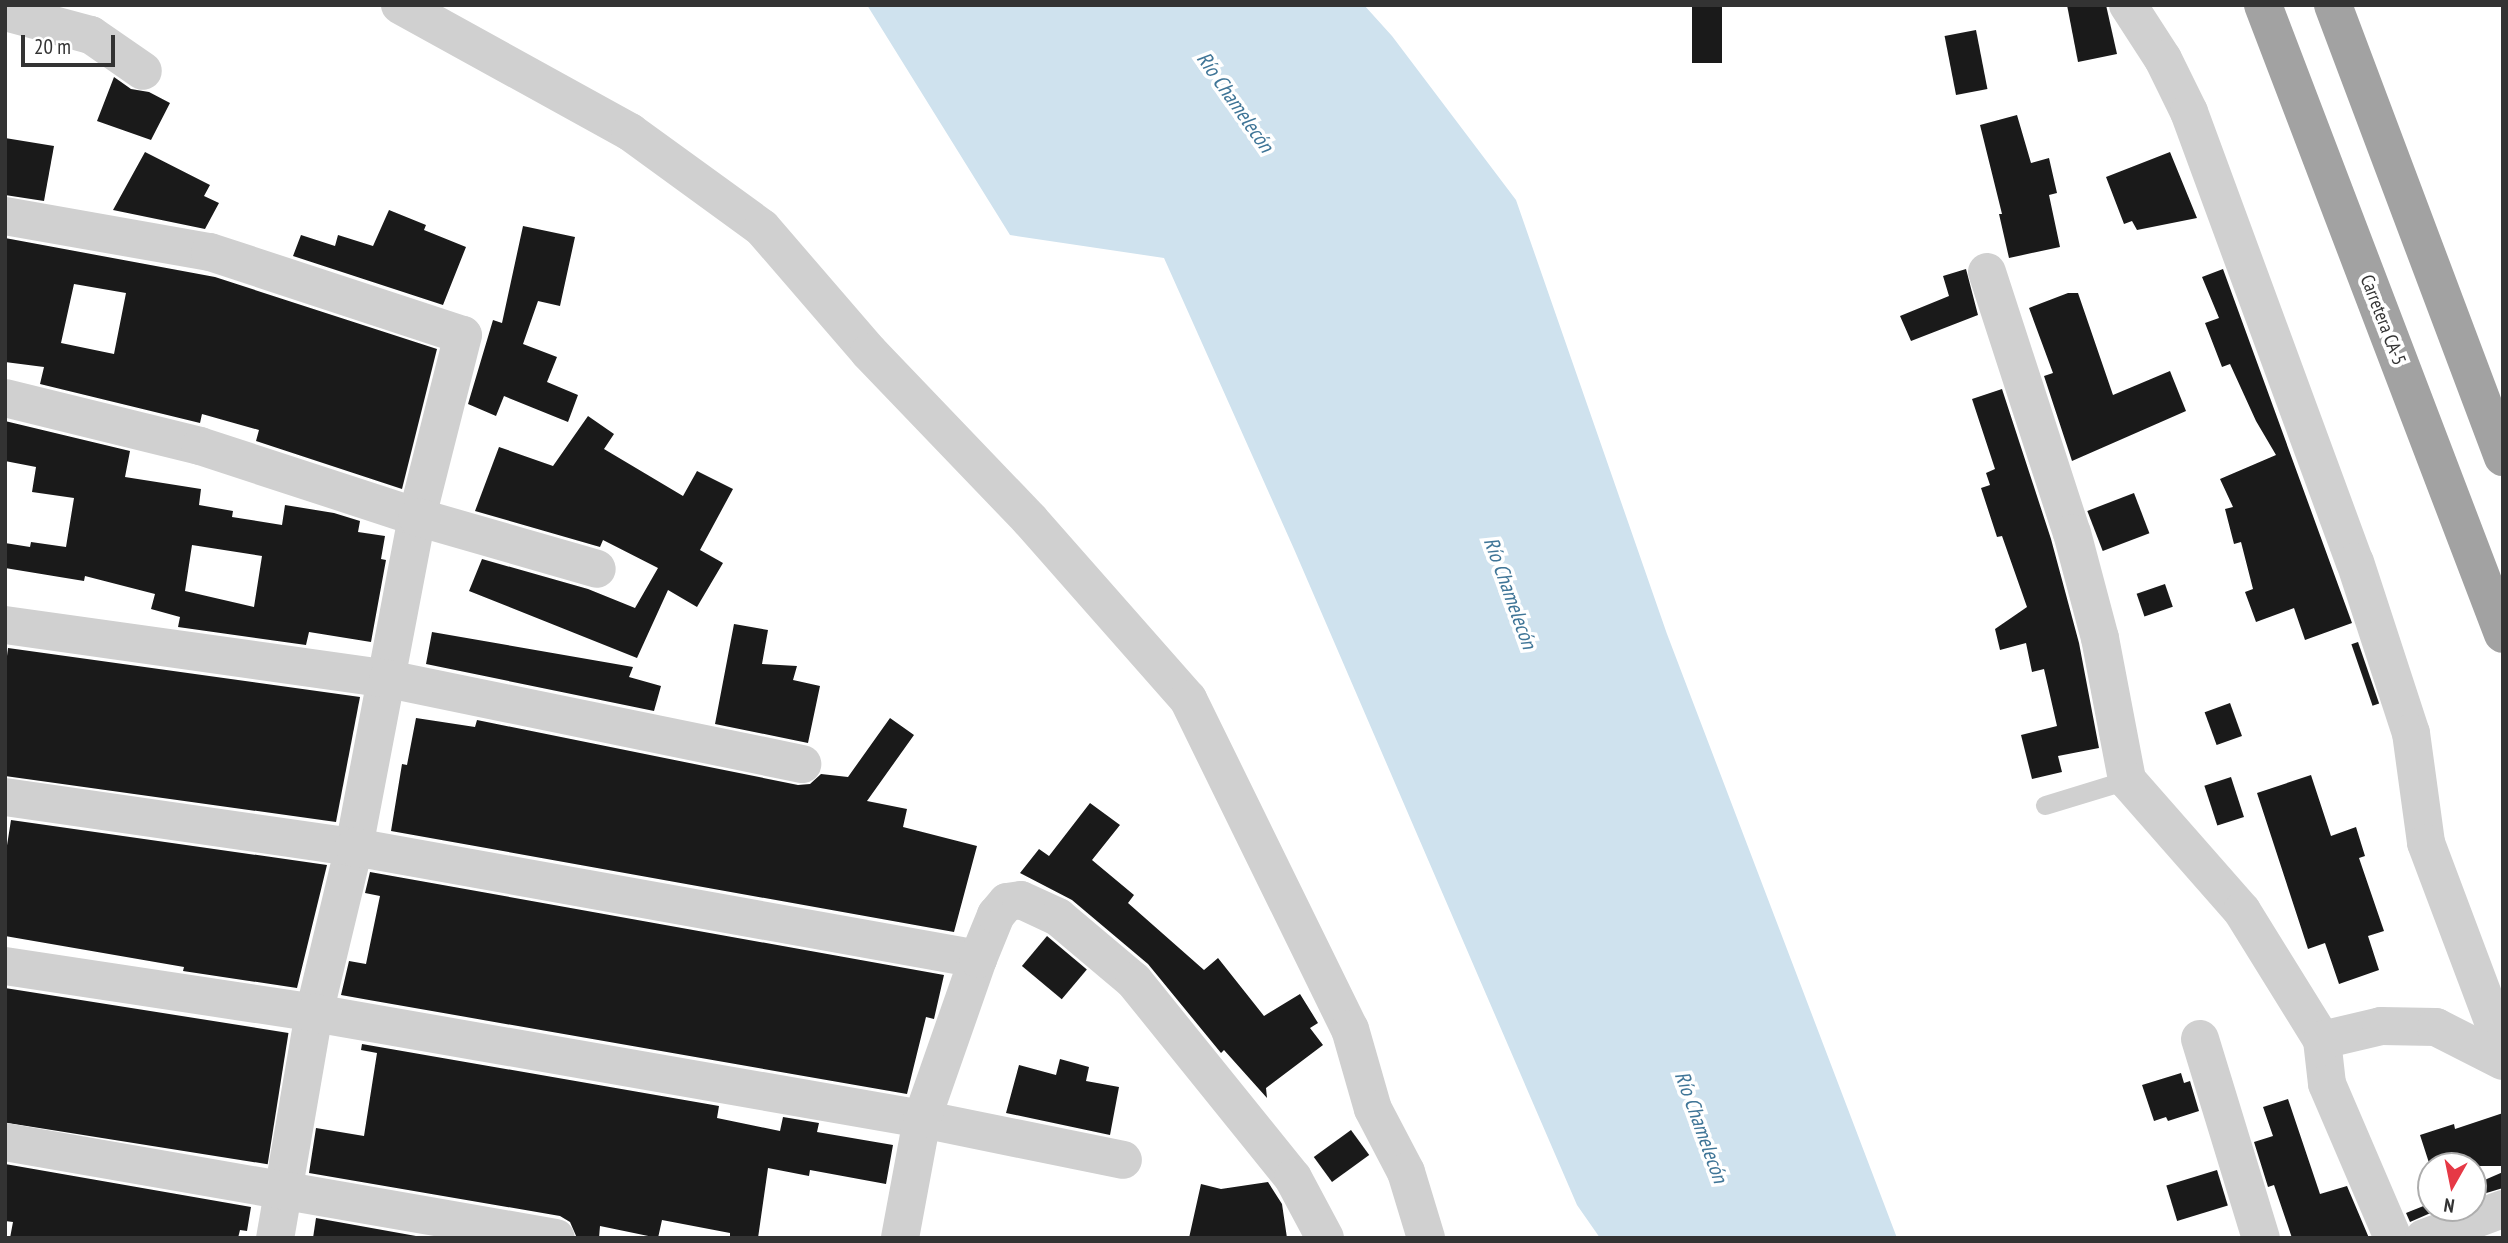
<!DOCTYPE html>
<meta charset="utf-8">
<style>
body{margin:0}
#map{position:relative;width:2508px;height:1243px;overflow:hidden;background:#fff;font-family:"PT Sans Narrow",sans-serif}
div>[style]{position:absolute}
.water>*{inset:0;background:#cfe2ee}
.building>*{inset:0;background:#1a1a1a;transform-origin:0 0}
.service>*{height:19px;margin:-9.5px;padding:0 9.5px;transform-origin:9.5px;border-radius:9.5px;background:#d0d0d0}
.minor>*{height:38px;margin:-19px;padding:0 19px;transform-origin:19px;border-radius:19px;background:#d0d0d0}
.trunk>*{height:38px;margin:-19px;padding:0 19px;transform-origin:19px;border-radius:19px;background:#a2a2a2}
span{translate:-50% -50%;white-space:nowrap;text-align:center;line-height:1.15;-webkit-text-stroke:7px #fff;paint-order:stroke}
.street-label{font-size:19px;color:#333}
.water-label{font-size:21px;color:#3f7597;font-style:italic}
.frame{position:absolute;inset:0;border:7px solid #333;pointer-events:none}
.north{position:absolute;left:2417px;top:1152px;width:70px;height:70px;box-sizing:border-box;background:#fff;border:2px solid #adadad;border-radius:50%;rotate:189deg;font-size:19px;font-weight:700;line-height:28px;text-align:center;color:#333}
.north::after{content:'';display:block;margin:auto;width:24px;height:32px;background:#e63946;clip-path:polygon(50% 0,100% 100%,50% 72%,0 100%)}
.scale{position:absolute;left:21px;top:35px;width:94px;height:32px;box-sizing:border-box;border:4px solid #333;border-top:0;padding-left:9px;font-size:21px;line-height:24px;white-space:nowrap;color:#333;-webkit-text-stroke:5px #fff;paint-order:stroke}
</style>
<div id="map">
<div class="water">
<i style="clip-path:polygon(867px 5px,1364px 5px,1392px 36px,1516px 200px,1667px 634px,1897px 1238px,1600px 1238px,1577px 1205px,1294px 549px,1164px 258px,1010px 235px)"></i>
</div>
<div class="building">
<i style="left:1692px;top:5px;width:30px;height:58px"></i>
<i style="clip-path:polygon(2067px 5px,2106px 5px,2117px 54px,2078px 62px)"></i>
<i style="left:1976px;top:30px;width:60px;height:32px;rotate:79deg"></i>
<i style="clip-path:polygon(114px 77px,131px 89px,149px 92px,170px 103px,151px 140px,97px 121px)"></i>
<i style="clip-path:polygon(2017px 115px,2031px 163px,2049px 158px,2057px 193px,2049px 195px,2060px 247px,2009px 258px,1999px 214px,2002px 214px,1980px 125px)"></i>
<i style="clip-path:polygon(5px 138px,54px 146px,44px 201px,5px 195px)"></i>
<i style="clip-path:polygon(145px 152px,210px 185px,204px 196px,219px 203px,205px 229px,113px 210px)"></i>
<i style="clip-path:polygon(2170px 152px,2197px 218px,2137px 230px,2132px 221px,2124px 224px,2106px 177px)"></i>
<i style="clip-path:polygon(389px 210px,426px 225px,424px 230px,466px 247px,443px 305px,293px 256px,301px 235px,335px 246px,338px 235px,373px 246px)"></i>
<i style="clip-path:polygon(523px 226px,575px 237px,560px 306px,538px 301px,523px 344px,557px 357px,547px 382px,578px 395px,568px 422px,504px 396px,496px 416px,468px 404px,493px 320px,502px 323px)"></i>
<i style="clip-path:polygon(evenodd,5px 238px,215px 277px,437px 349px,402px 489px,256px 441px,259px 430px,202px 414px,200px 423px,40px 384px,44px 367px,5px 362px,5px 238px,74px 284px,126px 293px,114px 354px,61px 343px,74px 284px)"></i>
<i style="clip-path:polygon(1966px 269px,1978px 315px,1911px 341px,1900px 316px,1949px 296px,1943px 276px)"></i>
<i style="clip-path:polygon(2223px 269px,2352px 623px,2305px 640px,2294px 608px,2256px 622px,2245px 592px,2253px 589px,2241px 542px,2234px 544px,2225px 509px,2233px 507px,2220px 479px,2276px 455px,2256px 421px,2230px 364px,2222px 367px,2205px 323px,2219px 318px,2202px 277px)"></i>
<i style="clip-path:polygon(2068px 293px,2078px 293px,2113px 395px,2170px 371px,2186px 411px,2072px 461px,2044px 376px,2053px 373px,2029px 308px)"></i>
<i style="clip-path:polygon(2002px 389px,2051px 539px,2079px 643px,2099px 748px,2058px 756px,2062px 772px,2032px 779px,2021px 735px,2057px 726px,2044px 669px,2032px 672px,2026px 643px,2000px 650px,1995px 629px,2027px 607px,2002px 536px,1997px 537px,1981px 488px,1990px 485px,1986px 473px,1995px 469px,1972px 399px)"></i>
<i style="clip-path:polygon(588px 416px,614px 434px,604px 449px,683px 496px,697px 471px,733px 489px,700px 550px,723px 563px,697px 607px,668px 590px,637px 658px,469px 591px,482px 559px,588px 589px,635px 608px,658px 568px,603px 540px,600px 547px,475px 511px,499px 447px,553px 466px)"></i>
<i style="clip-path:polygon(evenodd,5px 421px,130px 451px,125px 477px,201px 489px,199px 505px,233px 511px,232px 517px,282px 525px,285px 505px,334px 513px,360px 521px,358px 532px,385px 536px,381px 559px,386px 560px,371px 642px,309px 632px,306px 645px,178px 627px,180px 617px,151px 609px,155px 594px,85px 576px,84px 581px,5px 568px,5px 543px,30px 547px,31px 542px,66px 547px,74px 498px,32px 492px,36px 467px,5px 461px,5px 421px,192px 545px,262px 556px,254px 607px,185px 591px,192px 545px)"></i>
<i style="left:2134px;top:493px;width:43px;height:50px;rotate:69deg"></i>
<i style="left:2165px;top:584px;width:24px;height:30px;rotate:71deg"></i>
<i style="clip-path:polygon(734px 624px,768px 630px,762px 664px,797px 666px,793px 680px,820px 686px,808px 743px,715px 724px)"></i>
<i style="clip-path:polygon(432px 632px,633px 667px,629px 677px,661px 686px,654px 711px,426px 664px)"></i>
<i style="left:2358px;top:642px;width:65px;height:7px;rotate:71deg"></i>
<i style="clip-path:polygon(8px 648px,360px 697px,336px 822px,5px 776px,5px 672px)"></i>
<i style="left:2230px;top:703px;width:35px;height:27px;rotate:70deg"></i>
<i style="clip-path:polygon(416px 718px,475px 727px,477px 720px,798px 785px,810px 784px,821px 774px,848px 777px,890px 718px,914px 735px,867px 801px,907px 809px,903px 827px,977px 846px,954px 932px,391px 831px,402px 764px,407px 765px)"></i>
<i style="clip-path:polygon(2311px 775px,2331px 836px,2356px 827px,2365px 856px,2359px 858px,2384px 931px,2368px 936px,2379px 970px,2339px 984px,2325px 943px,2308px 949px,2257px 793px)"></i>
<i style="left:2231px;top:777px;width:42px;height:28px;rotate:72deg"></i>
<i style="clip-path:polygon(1090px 803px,1120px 825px,1092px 860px,1134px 895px,1128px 903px,1204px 970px,1218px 958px,1264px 1016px,1300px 994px,1318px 1023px,1310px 1028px,1323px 1045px,1266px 1088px,1267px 1098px,1224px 1050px,1221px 1053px,1148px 964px,1072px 900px,1020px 873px,1039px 849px,1049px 856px)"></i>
<i style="clip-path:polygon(11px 820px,327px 865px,297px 988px,183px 971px,184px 967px,5px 936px,5px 858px)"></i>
<i style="clip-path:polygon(370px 872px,944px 975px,934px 1019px,926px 1017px,907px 1094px,369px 1000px,341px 995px,349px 961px,366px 964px,380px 896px,365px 893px)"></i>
<i style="left:1047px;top:936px;width:52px;height:39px;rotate:40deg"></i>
<i style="left:5px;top:988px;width:287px;height:133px;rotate:9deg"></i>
<i style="clip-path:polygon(362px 1044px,719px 1106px,717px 1118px,780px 1131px,783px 1117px,819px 1123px,817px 1132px,893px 1145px,886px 1184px,810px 1170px,809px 1176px,768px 1168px,758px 1238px,730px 1238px,730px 1233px,662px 1220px,658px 1238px,600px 1226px,599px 1238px,577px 1238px,570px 1222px,560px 1216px,309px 1173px,316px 1128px,364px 1136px,377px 1053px,361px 1050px)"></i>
<i style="clip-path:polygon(1060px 1059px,1089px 1067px,1086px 1081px,1119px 1087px,1110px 1135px,1006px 1113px,1019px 1065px,1056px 1075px)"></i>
<i style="clip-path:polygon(2181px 1073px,2184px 1083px,2190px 1081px,2199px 1111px,2168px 1121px,2166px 1117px,2154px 1121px,2142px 1085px)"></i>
<i style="clip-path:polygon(2288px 1099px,2320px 1194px,2347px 1186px,2369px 1238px,2292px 1238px,2274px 1185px,2268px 1187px,2254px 1142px,2273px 1136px,2263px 1107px)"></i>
<i style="clip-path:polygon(2503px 1113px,2503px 1166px,2430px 1166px,2420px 1135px,2454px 1124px,2455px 1129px)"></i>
<i style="left:1351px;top:1130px;width:31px;height:46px;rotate:54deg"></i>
<i style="clip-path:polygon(5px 1164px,251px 1207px,247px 1231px,240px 1230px,238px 1238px,10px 1238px,13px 1222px,5px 1221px)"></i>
<i style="left:2217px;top:1170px;width:37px;height:53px;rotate:73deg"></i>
<i style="clip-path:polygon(2503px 1172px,2503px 1188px,2473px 1197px,2473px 1185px)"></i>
<i style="clip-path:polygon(1268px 1182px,1282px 1204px,1287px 1238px,1189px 1238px,1201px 1184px,1221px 1189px)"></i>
<i style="clip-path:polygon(2431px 1203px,2431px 1208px,2442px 1208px,2410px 1222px,2406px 1213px)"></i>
<i style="clip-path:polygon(316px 1218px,427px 1238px,313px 1238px)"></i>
</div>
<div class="service">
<i style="left:2045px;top:805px;width:86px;rotate:-17deg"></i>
</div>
<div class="minor">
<i style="left:400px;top:5px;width:263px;rotate:28.9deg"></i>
<i style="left:630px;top:132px;width:163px;rotate:36deg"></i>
<i style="left:762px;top:228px;width:164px;rotate:49.2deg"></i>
<i style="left:869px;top:352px;width:233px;rotate:46.2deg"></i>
<i style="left:1030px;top:520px;width:239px;rotate:48.6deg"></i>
<i style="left:1188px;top:699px;width:368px;rotate:63.9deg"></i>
<i style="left:1350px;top:1029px;width:83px;rotate:74deg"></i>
<i style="left:1373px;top:1109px;width:71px;rotate:62.4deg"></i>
<i style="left:1406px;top:1172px;width:69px;rotate:73.1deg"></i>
<i style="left:2128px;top:5px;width:64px;rotate:57.1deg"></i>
<i style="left:2163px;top:59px;width:59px;rotate:63.9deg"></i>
<i style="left:2189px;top:112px;width:480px;rotate:69.8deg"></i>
<i style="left:2355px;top:562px;width:180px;rotate:71.9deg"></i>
<i style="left:2411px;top:733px;width:111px;rotate:82.2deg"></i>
<i style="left:2426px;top:843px;width:219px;rotate:69.4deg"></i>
<i style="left:5px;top:12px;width:89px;rotate:15deg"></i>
<i style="left:91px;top:35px;width:63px;rotate:34.7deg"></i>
<i style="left:5px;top:216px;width:208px;rotate:10deg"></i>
<i style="left:210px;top:252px;width:266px;rotate:18.2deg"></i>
<i style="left:463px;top:335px;width:188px;rotate:104.2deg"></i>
<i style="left:417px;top:517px;width:336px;rotate:100.8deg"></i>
<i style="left:354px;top:847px;width:171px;rotate:103.5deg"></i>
<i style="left:314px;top:1013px;width:228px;rotate:99.8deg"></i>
<i style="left:1987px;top:272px;width:274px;rotate:72deg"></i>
<i style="left:2072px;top:533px;width:109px;rotate:75.1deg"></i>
<i style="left:2100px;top:638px;width:145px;rotate:79.2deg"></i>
<i style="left:2127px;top:780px;width:174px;rotate:48.7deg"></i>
<i style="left:2242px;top:911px;width:152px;rotate:58.2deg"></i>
<i style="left:2322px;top:1040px;width:44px;rotate:83.5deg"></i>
<i style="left:2327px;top:1084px;width:168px;rotate:66.8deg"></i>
<i style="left:5px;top:398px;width:201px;rotate:13.8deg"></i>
<i style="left:200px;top:446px;width:228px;rotate:18.1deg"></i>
<i style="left:417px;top:517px;width:187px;rotate:16.1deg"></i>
<i style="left:5px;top:625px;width:387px;rotate:8deg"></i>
<i style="left:388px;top:679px;width:423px;rotate:11.6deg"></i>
<i style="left:5px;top:797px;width:353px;rotate:8.2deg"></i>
<i style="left:354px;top:847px;width:634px;rotate:10.18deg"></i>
<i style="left:5px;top:966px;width:313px;rotate:8.6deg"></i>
<i style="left:314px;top:1013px;width:617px;rotate:9.89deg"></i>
<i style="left:922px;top:1119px;width:205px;rotate:11.5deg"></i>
<i style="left:2200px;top:1039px;width:208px;rotate:73deg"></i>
<i style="left:2322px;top:1040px;width:61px;rotate:-13.3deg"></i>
<i style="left:2381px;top:1026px;width:55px;rotate:1deg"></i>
<i style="left:2436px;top:1027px;width:75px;rotate:26.9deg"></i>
<i style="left:5px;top:1142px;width:559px;rotate:9.88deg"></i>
<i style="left:900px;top:1238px;width:121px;rotate:-79.5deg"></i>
<i style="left:922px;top:1119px;width:170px;rotate:-70.7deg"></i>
<i style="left:978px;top:959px;width:48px;rotate:-67.8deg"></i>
<i style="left:996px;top:915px;width:17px;rotate:-50deg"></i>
<i style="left:1007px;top:902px;width:14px;rotate:-8deg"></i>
<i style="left:1021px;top:900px;width:41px;rotate:24.7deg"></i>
<i style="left:1058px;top:917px;width:99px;rotate:40.1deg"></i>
<i style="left:1134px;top:981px;width:253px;rotate:51.1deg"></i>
<i style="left:1293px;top:1178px;width:68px;rotate:61.9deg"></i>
<i style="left:2424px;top:1238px;width:84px;rotate:-20.2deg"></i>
</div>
<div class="trunk">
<i style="left:2263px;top:5px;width:673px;rotate:69.12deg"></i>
<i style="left:2333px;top:5px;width:483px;rotate:69.4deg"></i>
</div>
<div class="street-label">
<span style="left:2383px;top:320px;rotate:69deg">Carretera CA-5</span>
</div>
<div class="water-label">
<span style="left:1235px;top:102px;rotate:55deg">Río Chamelecón</span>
<span style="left:1510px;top:593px;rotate:70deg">Río Chamelecón</span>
<span style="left:1701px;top:1127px;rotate:70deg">Río Chamelecón</span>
</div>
<div class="frame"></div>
<div class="north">N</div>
<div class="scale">20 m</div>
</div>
